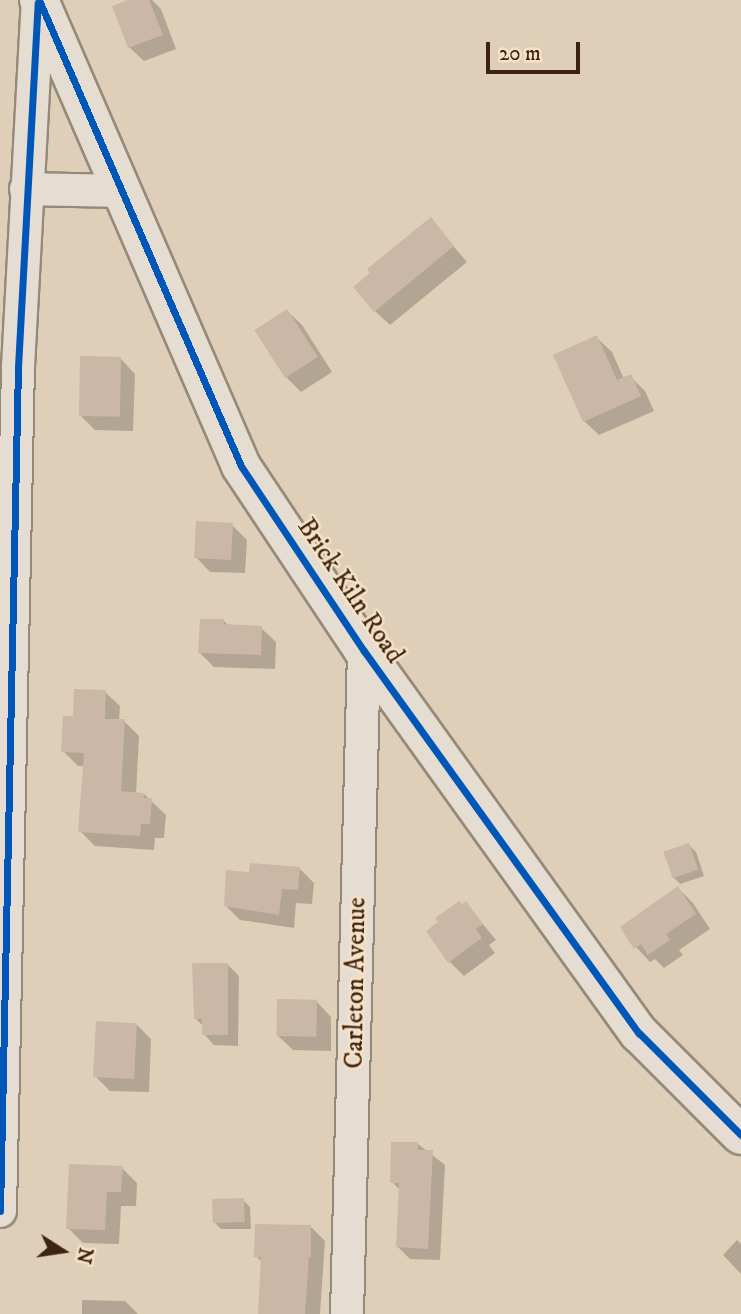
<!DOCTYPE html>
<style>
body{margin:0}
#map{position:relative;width:741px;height:1314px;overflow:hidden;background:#dfcfb8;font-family:"IM FELL DW Pica",serif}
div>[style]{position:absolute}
.shadow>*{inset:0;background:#0003}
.building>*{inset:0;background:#cbb7a5;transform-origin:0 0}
.roads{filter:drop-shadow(2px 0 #95897a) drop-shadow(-2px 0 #95897a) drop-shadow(0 2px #95897a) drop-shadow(0 -2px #95897a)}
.street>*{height:32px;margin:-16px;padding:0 16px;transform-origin:16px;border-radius:16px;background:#e5ddd1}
.secondary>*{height:38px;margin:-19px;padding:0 19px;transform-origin:19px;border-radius:19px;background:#e5ddd1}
.cycleway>*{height:7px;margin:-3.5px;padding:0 3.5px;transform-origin:3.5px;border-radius:3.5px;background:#0057b8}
span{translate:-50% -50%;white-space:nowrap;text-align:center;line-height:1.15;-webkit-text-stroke:5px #f5e2c6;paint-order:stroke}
.street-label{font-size:26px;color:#3e2311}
.north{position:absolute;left:28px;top:1216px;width:70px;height:70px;-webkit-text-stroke:5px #f5e2c6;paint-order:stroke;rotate:102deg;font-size:19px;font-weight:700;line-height:28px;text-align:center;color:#3e2311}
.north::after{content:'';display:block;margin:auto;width:24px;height:32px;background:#3e2311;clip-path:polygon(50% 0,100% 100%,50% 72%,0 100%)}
.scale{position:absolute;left:486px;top:42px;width:94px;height:32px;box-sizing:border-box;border:4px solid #3e2311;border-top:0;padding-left:9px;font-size:21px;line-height:24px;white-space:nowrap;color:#3e2311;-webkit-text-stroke:5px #f5e2c6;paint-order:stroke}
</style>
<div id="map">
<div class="shadow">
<i style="clip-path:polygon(133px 0,152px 0,161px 9px,176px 49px,144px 61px,129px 47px)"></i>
<i style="clip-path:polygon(431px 220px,467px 262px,390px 325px,375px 311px)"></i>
<i style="clip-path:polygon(287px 311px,302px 325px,332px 372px,301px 392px,286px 377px,256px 331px)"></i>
<i style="clip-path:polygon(597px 338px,612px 352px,624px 379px,630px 376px,645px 391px,654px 411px,599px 435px,584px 421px)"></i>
<i style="clip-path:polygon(121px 359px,135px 374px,133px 431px,95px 430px,80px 415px)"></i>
<i style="clip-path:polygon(232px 525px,247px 540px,245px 573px,210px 572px,196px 557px)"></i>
<i style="clip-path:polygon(224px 621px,229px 626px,261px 628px,276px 642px,275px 669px,214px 667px,199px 652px)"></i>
<i style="clip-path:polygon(105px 692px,120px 706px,119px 721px,124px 721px,139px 736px,136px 794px,144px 794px,166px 815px,164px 838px,155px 838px,154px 850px,95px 846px,80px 831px,84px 766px,78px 766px,63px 751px,75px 718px)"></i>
<i style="clip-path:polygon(689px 845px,696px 852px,704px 876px,680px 884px,673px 877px)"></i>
<i style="clip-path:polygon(299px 868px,314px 883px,312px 904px,296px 903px,294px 928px,240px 920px,225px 905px,251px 874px)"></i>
<i style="clip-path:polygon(678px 888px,693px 903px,710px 929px,679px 950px,683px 955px,664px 968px,655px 959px,650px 962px,636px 947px)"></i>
<i style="clip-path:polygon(466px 904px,496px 940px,489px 945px,495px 953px,464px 976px,450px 962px,462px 906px)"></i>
<i style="clip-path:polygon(228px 965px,239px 976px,238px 1046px,214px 1045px,204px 1034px,204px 1027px,195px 1018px)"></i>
<i style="clip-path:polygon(317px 1002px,331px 1017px,331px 1051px,293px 1050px,278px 1036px)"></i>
<i style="clip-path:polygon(136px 1024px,151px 1039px,149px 1092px,110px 1091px,95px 1076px)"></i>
<i style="clip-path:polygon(418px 1144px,445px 1165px,440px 1260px,410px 1259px,397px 1246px,401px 1191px,392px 1182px)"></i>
<i style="clip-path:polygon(122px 1168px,137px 1183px,136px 1206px,121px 1206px,119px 1244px,83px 1243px,68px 1228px)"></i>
<i style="clip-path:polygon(243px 1200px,250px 1207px,251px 1229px,221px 1229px,214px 1222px)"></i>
<i style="clip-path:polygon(311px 1227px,325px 1241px,320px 1314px,260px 1314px,262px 1262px,256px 1256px)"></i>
<i style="clip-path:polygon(737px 1240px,741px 1244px,741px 1274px,723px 1255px)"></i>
<i style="clip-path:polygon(82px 1300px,125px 1301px,138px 1314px,82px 1314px)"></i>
</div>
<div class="building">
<i style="clip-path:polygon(128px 0,149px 0,163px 35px,128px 48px,112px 6px)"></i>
<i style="clip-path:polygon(431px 217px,454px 246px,374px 312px,353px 287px,370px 273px,367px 269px)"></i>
<i style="left:287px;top:309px;width:57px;height:39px;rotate:57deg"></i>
<i style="clip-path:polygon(597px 335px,617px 380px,631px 374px,641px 396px,583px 422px,553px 355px)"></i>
<i style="left:80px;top:356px;width:41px;height:60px;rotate:1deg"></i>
<i style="left:196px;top:521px;width:37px;height:37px;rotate:3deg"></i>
<i style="clip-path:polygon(200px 619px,224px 619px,224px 624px,262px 626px,261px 655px,198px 653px)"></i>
<i style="clip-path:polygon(74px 689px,106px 690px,105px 719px,125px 719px,121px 791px,144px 793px,144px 798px,152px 798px,150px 824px,141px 824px,140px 836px,78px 832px,84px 753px,61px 752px,63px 716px,73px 716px)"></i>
<i style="left:689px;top:843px;width:28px;height:27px;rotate:71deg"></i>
<i style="clip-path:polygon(250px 863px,300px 867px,298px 890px,282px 889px,279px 915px,224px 906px,226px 870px,249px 872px)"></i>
<i style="clip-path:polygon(678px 886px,696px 914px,666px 934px,670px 940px,648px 955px,641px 944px,634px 949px,620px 927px)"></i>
<i style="clip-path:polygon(459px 901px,462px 904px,466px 901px,483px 924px,476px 929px,482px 938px,448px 963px,426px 931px,438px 922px,435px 918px)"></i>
<i style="clip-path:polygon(192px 963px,228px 963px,228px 1035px,202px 1035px,202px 1019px,194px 1019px)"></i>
<i style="left:277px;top:999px;width:40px;height:37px;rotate:1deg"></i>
<i style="left:96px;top:1021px;width:41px;height:56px;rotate:3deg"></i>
<i style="clip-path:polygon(391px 1142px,418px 1142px,418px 1150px,433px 1150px,428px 1249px,396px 1247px,399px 1183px,390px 1183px)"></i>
<i style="clip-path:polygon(69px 1164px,123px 1166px,121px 1192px,107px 1192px,105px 1230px,66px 1229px)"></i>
<i style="left:244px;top:1198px;width:24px;height:32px;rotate:88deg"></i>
<i style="clip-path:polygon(255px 1224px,311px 1225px,311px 1257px,309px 1257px,305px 1314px,258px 1314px,261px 1257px,254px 1257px)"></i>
</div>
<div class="roads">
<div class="street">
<i style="left:26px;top:189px;width:95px;rotate:1.2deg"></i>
<i style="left:0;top:1211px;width:844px;rotate:-88.78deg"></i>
<i style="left:18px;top:367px;width:368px;rotate:-86.9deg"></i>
<i style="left:347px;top:1314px;width:663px;rotate:-88.53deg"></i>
</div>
<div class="secondary">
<i style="left:39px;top:0;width:508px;rotate:66.56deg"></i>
<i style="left:241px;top:466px;width:222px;rotate:56.4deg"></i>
<i style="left:364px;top:651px;width:471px;rotate:54.3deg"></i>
<i style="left:639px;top:1033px;width:144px;rotate:45deg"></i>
</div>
</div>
<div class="cycleway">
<i style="left:39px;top:0;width:508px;rotate:66.56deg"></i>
<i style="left:241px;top:466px;width:222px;rotate:56.4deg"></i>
<i style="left:364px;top:651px;width:471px;rotate:54.3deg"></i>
<i style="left:639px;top:1033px;width:144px;rotate:45deg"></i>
<i style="left:0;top:1211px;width:844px;rotate:-88.78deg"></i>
<i style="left:18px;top:367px;width:365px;rotate:-86.9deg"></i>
</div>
<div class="street-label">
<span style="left:350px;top:591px;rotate:56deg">Brick Kiln Road</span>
<span style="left:356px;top:983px;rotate:-89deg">Carleton Avenue</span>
</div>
<div class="north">N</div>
<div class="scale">20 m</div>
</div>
